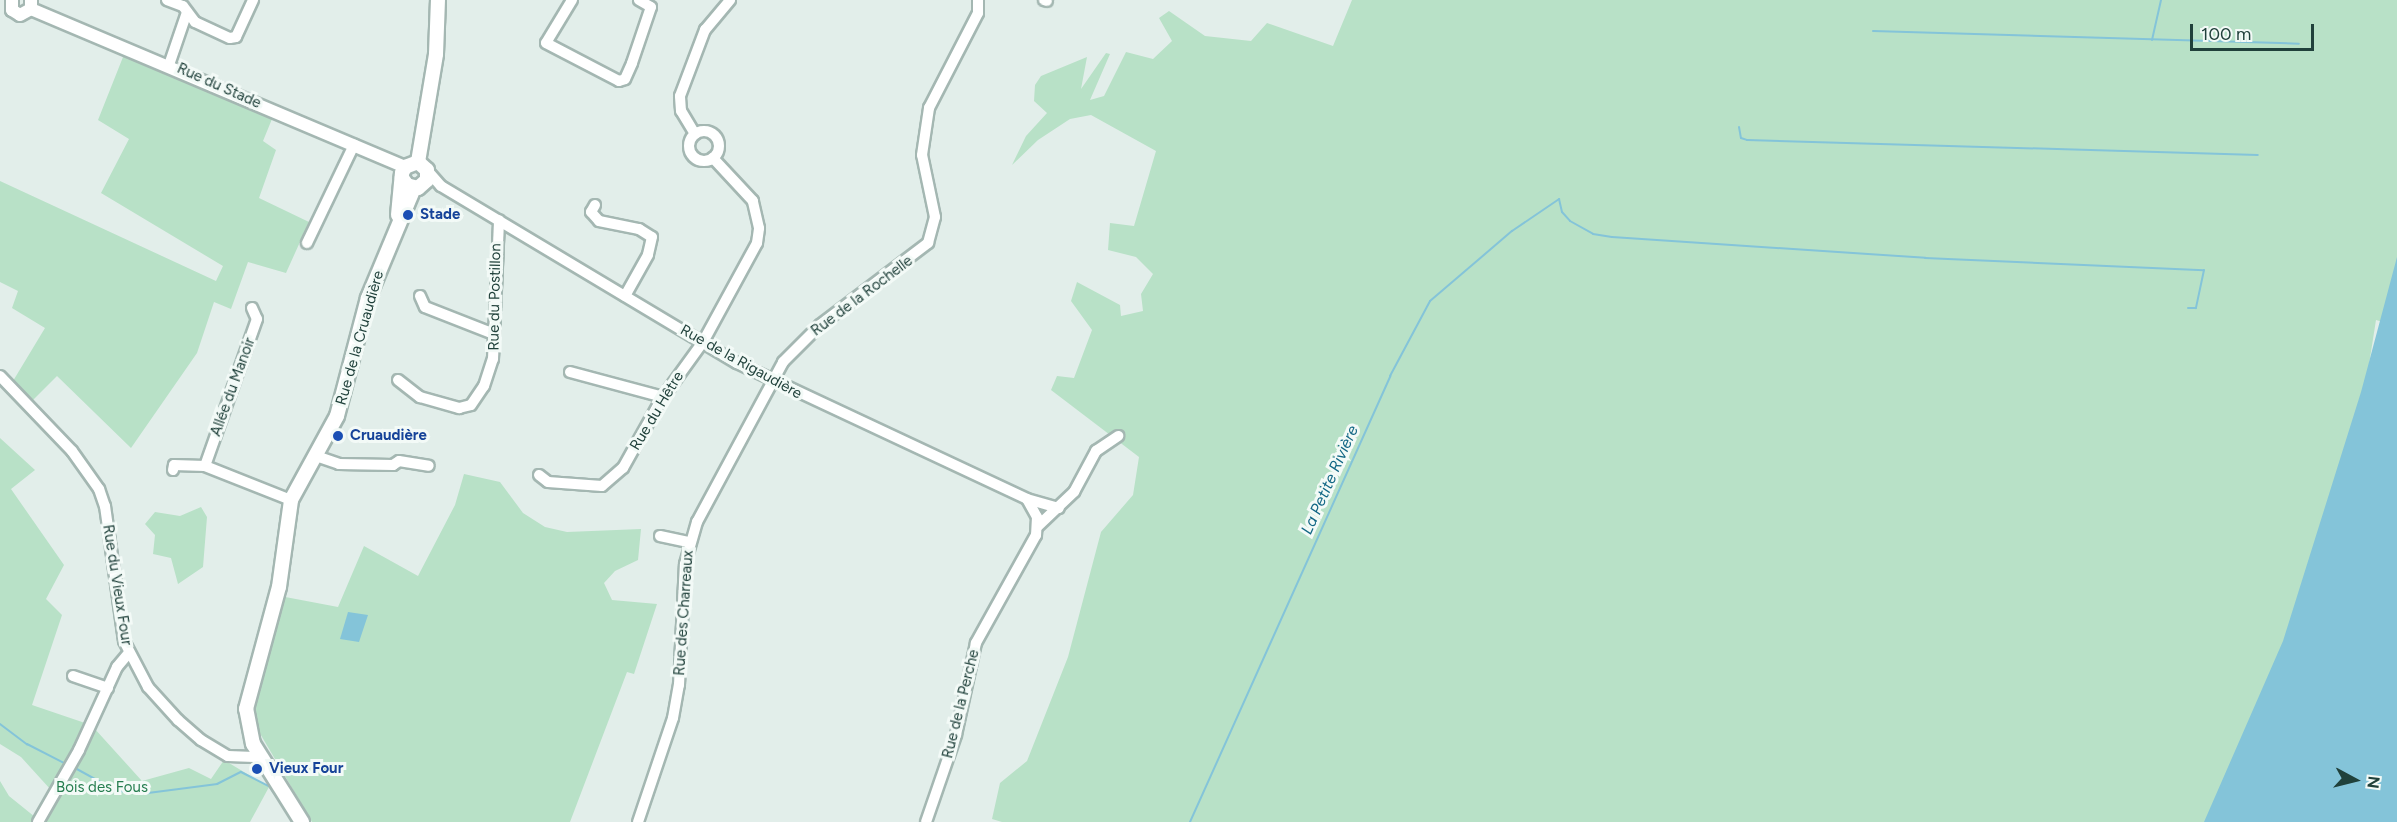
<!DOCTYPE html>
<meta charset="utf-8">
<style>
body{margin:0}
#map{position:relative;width:2397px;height:822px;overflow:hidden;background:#e2eeea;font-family:Figtree,sans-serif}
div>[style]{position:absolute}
.green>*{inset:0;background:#b8e1c7}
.water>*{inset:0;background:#84c4d9}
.stream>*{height:2px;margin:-1px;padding:0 1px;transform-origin:1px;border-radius:1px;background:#84c4d9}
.roads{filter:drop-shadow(2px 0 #a4b7b2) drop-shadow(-2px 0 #a4b7b2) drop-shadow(0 2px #a4b7b2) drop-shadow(0 -2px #a4b7b2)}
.minor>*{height:10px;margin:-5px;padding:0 5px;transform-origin:5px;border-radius:5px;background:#fff}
.minor>.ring{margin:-5px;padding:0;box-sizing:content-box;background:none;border:10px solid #fff;border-radius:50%}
.tertiary>*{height:12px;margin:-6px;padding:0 6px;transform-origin:6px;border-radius:6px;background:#fff}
.secondary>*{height:14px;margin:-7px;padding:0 7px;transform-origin:7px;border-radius:7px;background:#fff}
.dots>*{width:16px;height:16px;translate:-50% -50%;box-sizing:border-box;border:3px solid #f3faf7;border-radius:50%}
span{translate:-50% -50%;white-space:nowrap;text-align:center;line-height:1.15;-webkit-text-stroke:6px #f3faf7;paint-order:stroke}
.street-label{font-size:15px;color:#20413b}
.transit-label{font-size:15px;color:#164399;font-weight:700}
.left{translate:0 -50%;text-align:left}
.park-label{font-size:15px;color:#257d4f}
.water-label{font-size:16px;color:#126785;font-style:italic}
.north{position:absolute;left:2325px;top:750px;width:60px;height:60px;-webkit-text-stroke:4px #f3faf7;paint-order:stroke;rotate:97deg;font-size:16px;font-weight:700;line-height:24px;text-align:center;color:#20413b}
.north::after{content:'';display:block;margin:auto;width:21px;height:27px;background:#20413b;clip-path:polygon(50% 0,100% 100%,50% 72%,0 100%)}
.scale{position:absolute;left:2190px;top:24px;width:124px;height:27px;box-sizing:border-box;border:3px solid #20413b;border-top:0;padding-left:8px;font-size:18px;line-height:21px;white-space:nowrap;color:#20413b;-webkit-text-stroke:4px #f3faf7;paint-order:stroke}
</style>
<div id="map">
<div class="green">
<i style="clip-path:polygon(1352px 0,2397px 0,2397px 274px,2386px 323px,2376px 320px,2359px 428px,2222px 822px,1002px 822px,992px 819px,1000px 783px,1027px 761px,1068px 657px,1101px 532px,1133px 495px,1139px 457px,1051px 390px,1057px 376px,1074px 378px,1092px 330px,1071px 301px,1077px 282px,1120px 305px,1121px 316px,1143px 311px,1141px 294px,1153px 274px,1136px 257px,1108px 250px,1110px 223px,1134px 226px,1156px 151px,1091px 115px,1070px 119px,1038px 140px,1012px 165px,1026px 136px,1047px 113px,1034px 101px,1035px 85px,1041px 76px,1087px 57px,1081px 89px,1106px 53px,1110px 54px,1090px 100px,1104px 96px,1126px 52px,1153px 59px,1172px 41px,1159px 18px,1169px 11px,1205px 36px,1251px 41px,1267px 23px,1333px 46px)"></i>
<i style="clip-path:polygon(125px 52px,272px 119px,263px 141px,276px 150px,259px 198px,309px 222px,286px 273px,248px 262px,231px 309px,214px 302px,197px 353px,131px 448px,57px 376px,33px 400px,13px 381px,45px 328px,12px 308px,18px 291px,0 282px,0 181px,216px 281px,223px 266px,101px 193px,129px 139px,98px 120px)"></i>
<i style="clip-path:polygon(0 438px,35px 470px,11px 489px,64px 565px,46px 599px,62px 615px,32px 705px,85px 723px,51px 790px,21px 757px,0 744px)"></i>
<i style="clip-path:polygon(464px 474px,500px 482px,523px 513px,545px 527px,567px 532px,641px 529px,638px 560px,615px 571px,604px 583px,612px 600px,657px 604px,634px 674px,627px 672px,570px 822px,312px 822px,255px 725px,253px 691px,280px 596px,338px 607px,364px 546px,418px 576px,455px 505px)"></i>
<i style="clip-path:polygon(201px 507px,207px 517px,203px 567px,178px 584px,171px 558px,153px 554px,155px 535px,145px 524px,155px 512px,180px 516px)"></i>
<i style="clip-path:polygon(94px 728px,142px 781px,189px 768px,211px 779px,224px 760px,269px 787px,250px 822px,0 822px,0 781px,9px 796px,35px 817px)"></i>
</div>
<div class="water">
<i style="clip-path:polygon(2397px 257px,2397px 822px,2204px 822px,2283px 641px,2361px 392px)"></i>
<i style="clip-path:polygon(348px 612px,368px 615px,359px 642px,340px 639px)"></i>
</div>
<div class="stream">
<i style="left:1873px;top:31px;width:426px;rotate:1.7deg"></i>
<i style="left:2152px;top:40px;width:41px;rotate:-77.3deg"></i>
<i style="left:1739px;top:127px;width:11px;rotate:80deg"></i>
<i style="left:1741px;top:138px;width:6px;rotate:18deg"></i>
<i style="left:1747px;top:140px;width:511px;rotate:1.68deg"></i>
<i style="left:0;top:724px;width:34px;rotate:37deg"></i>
<i style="left:27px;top:744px;width:44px;rotate:27.1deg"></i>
<i style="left:75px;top:768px;width:48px;rotate:28.7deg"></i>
<i style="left:117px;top:791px;width:31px;rotate:4deg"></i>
<i style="left:148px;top:793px;width:70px;rotate:-7.4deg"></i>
<i style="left:217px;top:784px;width:27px;rotate:-27deg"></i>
<i style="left:241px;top:772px;width:31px;rotate:27deg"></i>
<i style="left:269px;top:786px;width:44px;rotate:55.2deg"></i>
<i style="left:1190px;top:822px;width:489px;rotate:-65.8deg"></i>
<i style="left:1390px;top:376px;width:85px;rotate:-61.9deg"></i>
<i style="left:1430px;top:301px;width:108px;rotate:-40.5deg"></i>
<i style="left:1512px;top:231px;width:57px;rotate:-34.2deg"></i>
<i style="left:1559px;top:199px;width:13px;rotate:77deg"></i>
<i style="left:1562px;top:212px;width:12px;rotate:48deg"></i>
<i style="left:1570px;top:221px;width:26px;rotate:29deg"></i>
<i style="left:1593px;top:234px;width:19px;rotate:9deg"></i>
<i style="left:1612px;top:237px;width:314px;rotate:3.8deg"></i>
<i style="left:1925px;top:258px;width:279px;rotate:2.5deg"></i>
<i style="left:2204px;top:270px;width:39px;rotate:102deg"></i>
<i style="left:2196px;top:308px;width:8px;rotate:180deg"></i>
</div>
<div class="roads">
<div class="minor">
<i style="left:167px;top:0;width:17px;rotate:21deg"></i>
<i style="left:183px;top:6px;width:20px;rotate:53deg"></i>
<i style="left:195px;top:22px;width:38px;rotate:25deg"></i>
<i style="left:230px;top:38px;width:6px;rotate:-9deg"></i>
<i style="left:236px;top:37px;width:41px;rotate:-65.3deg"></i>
<i style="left:572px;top:0;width:50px;rotate:121.2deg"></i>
<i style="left:546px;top:43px;width:82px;rotate:27.5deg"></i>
<i style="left:619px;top:81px;width:6px;rotate:-18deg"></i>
<i style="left:625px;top:79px;width:17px;rotate:-66deg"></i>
<i style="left:632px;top:63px;width:59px;rotate:-71.3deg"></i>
<i style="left:651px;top:7px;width:14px;rotate:-150deg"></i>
<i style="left:1044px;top:0;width:3px;rotate:18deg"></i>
<i style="left:169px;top:65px;width:56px;rotate:-71.2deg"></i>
<i class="ring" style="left:689px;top:131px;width:20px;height:20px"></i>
<i style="left:695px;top:134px;width:27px;rotate:-121deg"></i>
<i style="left:681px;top:111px;width:15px;rotate:-94deg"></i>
<i style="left:680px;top:96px;width:71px;rotate:-69.3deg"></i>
<i style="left:705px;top:30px;width:39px;rotate:-50deg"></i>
<i style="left:427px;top:170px;width:21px;rotate:49deg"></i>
<i style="left:441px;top:186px;width:345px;rotate:30.9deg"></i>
<i style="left:737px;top:363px;width:320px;rotate:25.1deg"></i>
<i style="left:1027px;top:499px;width:21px;rotate:61deg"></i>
<i style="left:1037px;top:517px;width:18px;rotate:93deg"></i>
<i style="left:1036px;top:535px;width:124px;rotate:119.1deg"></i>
<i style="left:976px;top:643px;width:94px;rotate:102.3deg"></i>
<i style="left:956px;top:735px;width:92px;rotate:109deg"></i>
<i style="left:595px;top:205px;width:8px;rotate:120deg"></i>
<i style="left:591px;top:212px;width:12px;rotate:48deg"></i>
<i style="left:599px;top:221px;width:41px;rotate:11.3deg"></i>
<i style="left:639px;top:229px;width:15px;rotate:32deg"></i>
<i style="left:652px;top:237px;width:18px;rotate:103deg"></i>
<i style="left:648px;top:255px;width:47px;rotate:119.3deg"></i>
<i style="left:307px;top:243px;width:109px;rotate:-64.4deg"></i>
<i style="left:420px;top:296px;width:12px;rotate:66deg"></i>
<i style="left:425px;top:307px;width:74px;rotate:21.4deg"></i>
<i style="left:252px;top:308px;width:12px;rotate:66deg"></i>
<i style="left:257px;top:319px;width:156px;rotate:109.5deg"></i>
<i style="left:205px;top:466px;width:92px;rotate:21.6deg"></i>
<i style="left:570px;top:372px;width:96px;rotate:15deg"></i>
<i style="left:0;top:376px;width:104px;rotate:46.2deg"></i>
<i style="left:72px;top:451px;width:47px;rotate:54.6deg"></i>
<i style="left:99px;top:489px;width:18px;rotate:71deg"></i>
<i style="left:105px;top:506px;width:136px;rotate:82deg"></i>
<i style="left:124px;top:641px;width:52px;rotate:62.4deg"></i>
<i style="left:148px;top:687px;width:45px;rotate:47.7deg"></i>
<i style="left:178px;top:720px;width:30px;rotate:41deg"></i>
<i style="left:201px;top:740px;width:31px;rotate:31deg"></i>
<i style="left:228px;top:756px;width:33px;rotate:2deg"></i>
<i style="left:398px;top:380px;width:28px;rotate:38deg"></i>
<i style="left:420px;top:397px;width:41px;rotate:15.8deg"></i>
<i style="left:459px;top:408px;width:12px;rotate:-14deg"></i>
<i style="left:471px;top:405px;width:23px;rotate:-56deg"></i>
<i style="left:484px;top:386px;width:28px;rotate:-72deg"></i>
<i style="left:493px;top:359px;width:139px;rotate:-87.5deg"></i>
<i style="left:316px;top:456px;width:24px;rotate:19deg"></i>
<i style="left:339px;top:464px;width:54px;rotate:1.1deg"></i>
<i style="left:393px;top:465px;width:7px;rotate:-34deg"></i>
<i style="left:399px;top:461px;width:30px;rotate:9deg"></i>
<i style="left:173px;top:470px;width:5px;rotate:-79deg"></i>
<i style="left:174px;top:465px;width:31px;rotate:2deg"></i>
<i style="left:539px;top:475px;width:11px;rotate:38deg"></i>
<i style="left:548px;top:482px;width:54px;rotate:4.2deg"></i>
<i style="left:602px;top:486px;width:28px;rotate:-41deg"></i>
<i style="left:623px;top:468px;width:78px;rotate:-60.8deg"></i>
<i style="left:661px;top:400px;width:72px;rotate:-54.1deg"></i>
<i style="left:703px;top:342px;width:113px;rotate:-61.4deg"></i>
<i style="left:757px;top:243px;width:15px;rotate:-82deg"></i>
<i style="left:759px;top:228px;width:28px;rotate:-103deg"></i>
<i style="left:753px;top:201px;width:59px;rotate:-132.9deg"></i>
<i style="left:1027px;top:499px;width:33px;rotate:16deg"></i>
<i style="left:1038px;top:526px;width:50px;rotate:-43.4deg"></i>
<i style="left:1074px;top:492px;width:47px;rotate:-61.8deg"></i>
<i style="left:1096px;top:451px;width:27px;rotate:-34deg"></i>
<i style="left:660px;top:536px;width:30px;rotate:12deg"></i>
<i style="left:73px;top:676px;width:37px;rotate:19deg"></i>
<i style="left:38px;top:822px;width:83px;rotate:-60.3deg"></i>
<i style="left:79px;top:750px;width:91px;rotate:-65.4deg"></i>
<i style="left:117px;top:667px;width:17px;rotate:-50deg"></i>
<i style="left:638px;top:822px;width:110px;rotate:-71.4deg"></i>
<i style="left:673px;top:718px;width:34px;rotate:-80deg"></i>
<i style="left:679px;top:685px;width:121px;rotate:-87.2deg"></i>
<i style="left:685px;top:564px;width:44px;rotate:-74.1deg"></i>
<i style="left:697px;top:522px;width:182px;rotate:-61.7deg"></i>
<i style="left:783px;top:362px;width:52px;rotate:-45deg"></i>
<i style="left:820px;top:325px;width:136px;rotate:-37.2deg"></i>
<i style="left:928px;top:243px;width:27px;rotate:-75deg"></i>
<i style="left:935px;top:217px;width:63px;rotate:-101.8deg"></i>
<i style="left:922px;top:155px;width:48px;rotate:-81.5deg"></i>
<i style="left:929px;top:108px;width:107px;rotate:-62.7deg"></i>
<i style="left:978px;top:13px;width:13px;rotate:-90deg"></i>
</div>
<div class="tertiary">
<i style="left:12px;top:0;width:10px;rotate:90deg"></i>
<i style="left:12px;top:10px;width:9px;rotate:32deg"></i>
<i style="left:20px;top:15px;width:13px;rotate:-29deg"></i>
<i style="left:31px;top:9px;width:9px;rotate:-90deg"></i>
<i style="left:31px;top:9px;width:406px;rotate:22.9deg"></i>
</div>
<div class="secondary">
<i style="left:418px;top:162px;width:109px;rotate:-80.5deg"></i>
<i style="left:436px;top:54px;width:54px;rotate:-87.9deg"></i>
<i style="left:398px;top:215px;width:42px;rotate:-84.6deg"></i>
<i style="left:402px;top:173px;width:7px;rotate:-63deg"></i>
<i style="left:405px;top:167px;width:14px;rotate:-21deg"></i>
<i style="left:418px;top:162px;width:12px;rotate:42deg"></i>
<i style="left:427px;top:170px;width:10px;rotate:90deg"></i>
<i style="left:427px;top:180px;width:12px;rotate:138deg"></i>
<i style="left:418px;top:188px;width:11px;rotate:-165deg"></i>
<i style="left:407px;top:185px;width:9px;rotate:-126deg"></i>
<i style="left:302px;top:822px;width:92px;rotate:-122.1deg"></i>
<i style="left:253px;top:744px;width:36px;rotate:-101deg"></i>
<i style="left:246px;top:709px;width:126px;rotate:-74.9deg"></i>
<i style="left:279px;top:587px;width:88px;rotate:-82.1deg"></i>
<i style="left:291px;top:500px;width:96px;rotate:-61.3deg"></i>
<i style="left:337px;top:416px;width:122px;rotate:-75.3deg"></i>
<i style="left:368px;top:298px;width:119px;rotate:-67.3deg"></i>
</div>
</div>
<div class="dots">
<i style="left:408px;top:215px;background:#1a4fb4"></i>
<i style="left:338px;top:436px;background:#1a4fb4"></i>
<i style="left:257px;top:769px;background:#1a4fb4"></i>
</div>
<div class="street-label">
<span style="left:219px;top:86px;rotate:24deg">Rue du Stade</span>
<span style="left:862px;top:296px;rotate:-37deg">Rue de la Rochelle</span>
<span style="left:495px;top:297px;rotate:-89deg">Rue du Postillon</span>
<span style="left:360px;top:338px;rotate:-74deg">Rue de la Cruaudière</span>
<span style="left:741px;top:362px;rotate:29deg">Rue de la Rigaudière</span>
<span style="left:233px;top:387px;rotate:-70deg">Allée du Manoir</span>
<span style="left:657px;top:411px;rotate:-59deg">Rue du Hêtre</span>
<span style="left:117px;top:585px;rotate:81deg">Rue du Vieux Four</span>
<span style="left:684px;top:613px;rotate:-86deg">Rue des Charreaux</span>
<span style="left:961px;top:704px;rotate:-76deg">Rue de la Perche</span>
</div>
<div class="transit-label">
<span class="left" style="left:420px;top:215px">Stade</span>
<span class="left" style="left:350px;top:436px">Cruaudière</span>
<span class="left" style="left:269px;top:769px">Vieux Four</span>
</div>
<div class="park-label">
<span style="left:102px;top:788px">Bois des Fous</span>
</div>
<div class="water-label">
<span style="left:1330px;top:480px;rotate:-66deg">La Petite Rivière</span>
</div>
<div class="north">N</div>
<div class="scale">100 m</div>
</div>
